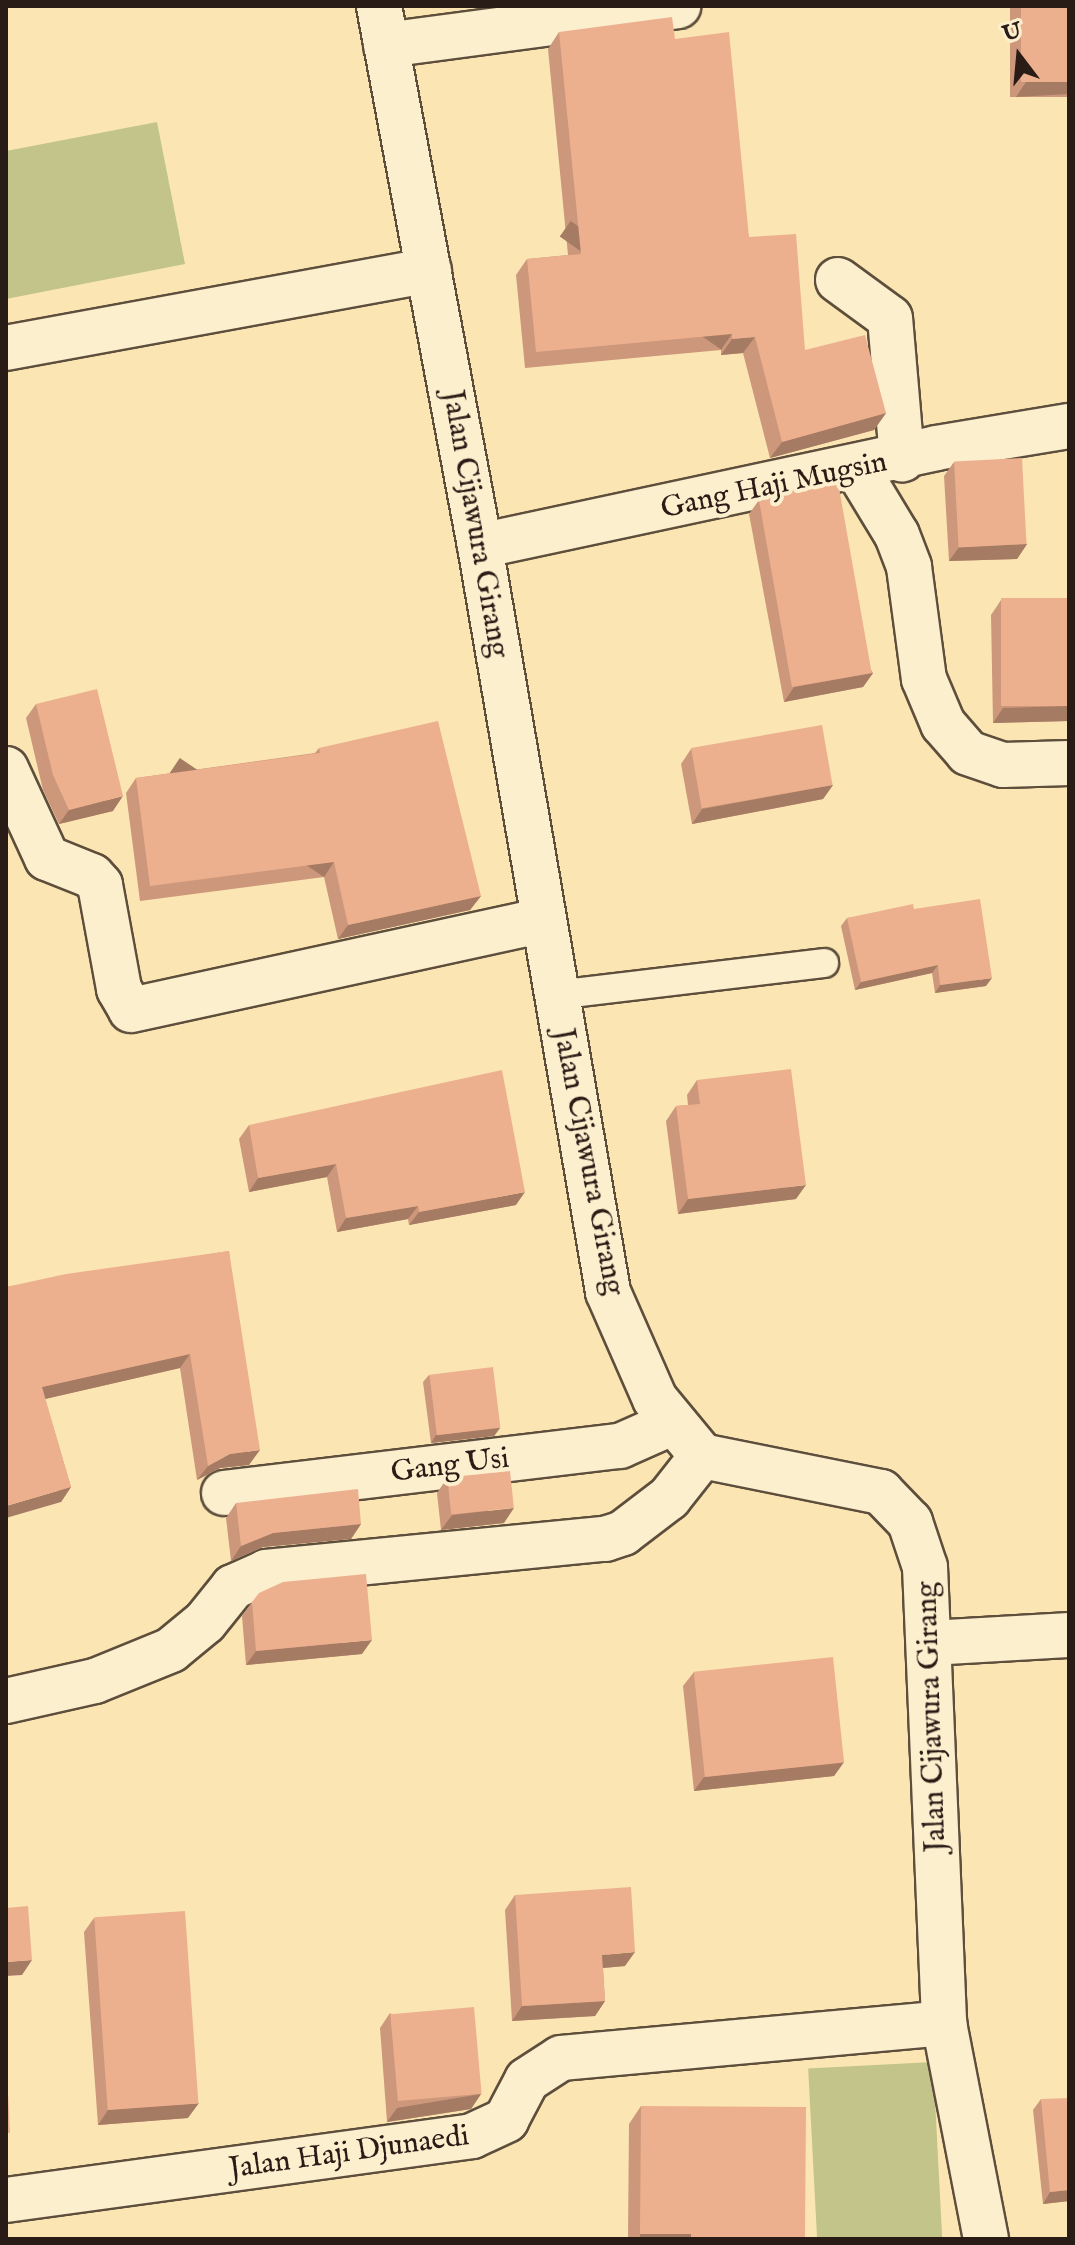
<!DOCTYPE html>
<style>
body{margin:0}
#map{position:relative;width:1075px;height:2245px;overflow:hidden;background:#fbe6b3;font-family:"IM FELL English",serif}
div>[style]{position:absolute}
.green>*{inset:0;background:#c2c48a;transform-origin:0 0}
.roads{filter:drop-shadow(2px 0 #5e4e3c) drop-shadow(-2px 0 #5e4e3c) drop-shadow(0 2px #5e4e3c) drop-shadow(0 -2px #5e4e3c)}
.lane>*{height:28px;margin:-14px;padding:0 14px;transform-origin:14px;border-radius:14px;background:#fcefce}
.street>*{height:44px;margin:-22px;padding:0 22px;transform-origin:22px;border-radius:22px;background:#fcefce}
.wall>*{inset:0;background:#cc977b;transform-origin:0 0}
.shaded-wall>*{inset:0;background:#a67b64;transform-origin:0 0}
.building>*{inset:0;background:#edb08f;transform-origin:0 0}
span{translate:-50% -50%;white-space:nowrap;text-align:center;line-height:1.15;-webkit-text-stroke:8px #fcefce;paint-order:stroke}
.street-label{font-size:30px;color:#291b15}
.frame{position:absolute;inset:0;border:8px solid #291b15;pointer-events:none}
.north{position:absolute;left:979px;top:16px;width:80px;height:80px;-webkit-text-stroke:6px #fcefce;paint-order:stroke;rotate:344deg;font-size:22px;font-weight:700;line-height:32px;text-align:center;color:#291b15}
.north::after{content:'';display:block;margin:auto;width:28px;height:36px;background:#291b15;clip-path:polygon(50% 0,100% 100%,50% 72%,0 100%)}
</style>
<div id="map">
<div class="green">
<i style="clip-path:polygon(157px 122px,185px 264px,6px 299px,6px 151px)"></i>
<i style="left:933px;top:2062px;width:177px;height:125px;rotate:87deg"></i>
</div>
<div class="roads">
<div class="lane">
<i style="left:556px;top:995px;width:270px;rotate:-6.8deg"></i>
</div>
<div class="street">
<i style="left:379px;top:6px;width:549px;rotate:79.41deg"></i>
<i style="left:480px;top:546px;width:757px;rotate:80.26deg"></i>
<i style="left:608px;top:1292px;width:117px;rotate:66.3deg"></i>
<i style="left:655px;top:1399px;width:74px;rotate:50.5deg"></i>
<i style="left:702px;top:1456px;width:183px;rotate:11.4deg"></i>
<i style="left:881px;top:1492px;width:42px;rotate:46deg"></i>
<i style="left:910px;top:1522px;width:47px;rotate:71.6deg"></i>
<i style="left:925px;top:1567px;width:456px;rotate:87.6deg"></i>
<i style="left:944px;top:2023px;width:220px;rotate:79deg"></i>
<i style="left:386px;top:45px;width:295px;rotate:-7.6deg"></i>
<i style="left:838px;top:280px;width:64px;rotate:36.2deg"></i>
<i style="left:890px;top:318px;width:142px;rotate:85.1deg"></i>
<i style="left:6px;top:348px;width:430px;rotate:-10.4deg"></i>
<i style="left:857px;top:469px;width:77px;rotate:58.8deg"></i>
<i style="left:897px;top:535px;width:34px;rotate:69deg"></i>
<i style="left:909px;top:567px;width:113px;rotate:82.4deg"></i>
<i style="left:924px;top:679px;width:49px;rotate:67.1deg"></i>
<i style="left:943px;top:724px;width:38px;rotate:49deg"></i>
<i style="left:968px;top:753px;width:37px;rotate:19deg"></i>
<i style="left:1003px;top:765px;width:66px;rotate:-1.7deg"></i>
<i style="left:480px;top:546px;width:466px;rotate:-12.1deg"></i>
<i style="left:936px;top:448px;width:135px;rotate:-9.4deg"></i>
<i style="left:6px;top:769px;width:98px;rotate:65.3deg"></i>
<i style="left:47px;top:858px;width:48px;rotate:21.8deg"></i>
<i style="left:92px;top:876px;width:12px;rotate:48deg"></i>
<i style="left:100px;top:885px;width:106px;rotate:79.6deg"></i>
<i style="left:119px;top:989px;width:24px;rotate:60deg"></i>
<i style="left:131px;top:1010px;width:422px;rotate:-12.3deg"></i>
<i style="left:224px;top:1493px;width:399px;rotate:-6.8deg"></i>
<i style="left:620px;top:1446px;width:57px;rotate:-23.9deg"></i>
<i style="left:930px;top:1643px;width:139px;rotate:-3.3deg"></i>
<i style="left:6px;top:1701px;width:91px;rotate:-12.7deg"></i>
<i style="left:95px;top:1681px;width:82px;rotate:-22.2deg"></i>
<i style="left:171px;top:1650px;width:44px;rotate:-39.5deg"></i>
<i style="left:205px;top:1622px;width:45px;rotate:-51.3deg"></i>
<i style="left:233px;top:1587px;width:36px;rotate:-24deg"></i>
<i style="left:266px;top:1572px;width:341px;rotate:-5.6deg"></i>
<i style="left:605px;top:1539px;width:19px;rotate:-18deg"></i>
<i style="left:623px;top:1533px;width:58px;rotate:-37.3deg"></i>
<i style="left:669px;top:1498px;width:53px;rotate:-51.8deg"></i>
<i style="left:6px;top:2200px;width:470px;rotate:-7.8deg"></i>
<i style="left:472px;top:2136px;width:38px;rotate:-25deg"></i>
<i style="left:506px;top:2120px;width:45px;rotate:-62.3deg"></i>
<i style="left:527px;top:2080px;width:40px;rotate:-32.9deg"></i>
<i style="left:561px;top:2058px;width:385px;rotate:-5.2deg"></i>
</div>
</div>
<div class="wall">
<i style="left:1010px;top:6px;width:59px;height:91px"></i>
<i style="clip-path:polygon(559px 32px,675px 39px,749px 237px,805px 350px,886px 413px,874px 430px,770px 458px,743px 353px,721px 355px,721px 350px,525px 368px,516px 275px,527px 259px,568px 255px,548px 49px)"></i>
<i style="clip-path:polygon(954px 462px,1027px 544px,1017px 559px,949px 561px,944px 476px)"></i>
<i style="clip-path:polygon(759px 500px,873px 673px,863px 687px,784px 702px,749px 514px)"></i>
<i style="clip-path:polygon(1069px 598px,1069px 721px,993px 723px,991px 615px,1001px 600px)"></i>
<i style="clip-path:polygon(36px 704px,113px 811px,59px 824px,43px 790px,26px 718px)"></i>
<i style="clip-path:polygon(319px 748px,481px 896px,470px 910px,338px 939px,324px 877px,140px 901px,126px 793px,136px 778px,315px 753px)"></i>
<i style="clip-path:polygon(691px 749px,833px 785px,823px 799px,692px 824px,681px 764px)"></i>
<i style="clip-path:polygon(914px 909px,986px 986px,935px 993px,932px 973px,855px 990px,841px 926px,847px 918px)"></i>
<i style="clip-path:polygon(697px 1080px,796px 1199px,678px 1214px,666px 1121px,676px 1106px,688px 1105px,687px 1095px)"></i>
<i style="clip-path:polygon(249px 1125px,516px 1205px,409px 1225px,408px 1219px,337px 1232px,327px 1177px,249px 1192px,239px 1139px)"></i>
<i style="clip-path:polygon(229px 1251px,249px 1465px,220px 1468px,197px 1480px,180px 1368px,45px 1399px,71px 1487px,61px 1502px,6px 1287px)"></i>
<i style="clip-path:polygon(429px 1375px,500px 1428px,494px 1436px,431px 1443px,423px 1382px)"></i>
<i style="clip-path:polygon(447px 1478px,504px 1523px,441px 1530px,437px 1493px)"></i>
<i style="clip-path:polygon(236px 1503px,361px 1524px,351px 1539px,263px 1547px,231px 1561px,226px 1518px)"></i>
<i style="clip-path:polygon(252px 1602px,362px 1654px,246px 1665px,242px 1616px)"></i>
<i style="clip-path:polygon(694px 1672px,844px 1762px,834px 1776px,694px 1791px,683px 1686px)"></i>
<i style="clip-path:polygon(515px 1895px,625px 1966px,603px 1968px,605px 2001px,595px 2016px,512px 2021px,505px 1910px)"></i>
<i style="clip-path:polygon(94px 1918px,188px 2118px,98px 2125px,84px 1932px)"></i>
<i style="clip-path:polygon(390px 2013px,481px 2094px,471px 2109px,387px 2122px,380px 2028px)"></i>
<i style="clip-path:polygon(1041px 2099px,1069px 2201px,1043px 2204px,1033px 2110px)"></i>
<i style="clip-path:polygon(641px 2106px,805px 2239px,628px 2239px,629px 2124px)"></i>
</div>
<div class="shaded-wall">
<i style="clip-path:polygon(1069px 80px,1069px 94px,1016px 97px,1026px 82px)"></i>
<i style="left:732px;top:334px;width:19px;height:197px;rotate:125deg"></i>
<i style="clip-path:polygon(755px 337px,743px 353px,721px 355px,732px 339px)"></i>
<i style="clip-path:polygon(886px 413px,874px 430px,770px 458px,782px 442px)"></i>
<i style="clip-path:polygon(1027px 544px,1017px 559px,949px 561px,959px 547px)"></i>
<i style="clip-path:polygon(873px 673px,863px 687px,784px 702px,794px 687px)"></i>
<i style="clip-path:polygon(1069px 706px,1069px 721px,993px 723px,1003px 708px)"></i>
<i style="clip-path:polygon(833px 785px,823px 799px,692px 824px,702px 809px)"></i>
<i style="clip-path:polygon(123px 796px,113px 811px,59px 824px,69px 810px)"></i>
<i style="left:334px;top:862px;width:18px;height:186px;rotate:124deg"></i>
<i style="clip-path:polygon(481px 896px,470px 910px,338px 939px,348px 925px)"></i>
<i style="clip-path:polygon(938px 965px,932px 973px,855px 990px,861px 982px)"></i>
<i style="clip-path:polygon(992px 978px,986px 986px,935px 993px,940px 985px)"></i>
<i style="clip-path:polygon(336px 1164px,327px 1177px,249px 1192px,258px 1178px)"></i>
<i style="clip-path:polygon(806px 1185px,796px 1199px,678px 1214px,688px 1199px)"></i>
<i style="clip-path:polygon(525px 1192px,516px 1205px,409px 1225px,419px 1212px)"></i>
<i style="clip-path:polygon(418px 1206px,408px 1219px,337px 1232px,346px 1218px)"></i>
<i style="clip-path:polygon(190px 1354px,180px 1368px,32px 1402px,42px 1387px)"></i>
<i style="clip-path:polygon(500px 1428px,494px 1436px,431px 1443px,436px 1435px)"></i>
<i style="clip-path:polygon(260px 1450px,249px 1465px,220px 1468px,197px 1480px,208px 1466px,230px 1454px)"></i>
<i style="clip-path:polygon(71px 1487px,61px 1502px,6px 1518px,6px 1506px)"></i>
<i style="clip-path:polygon(514px 1508px,504px 1523px,441px 1530px,452px 1515px)"></i>
<i style="clip-path:polygon(361px 1524px,351px 1539px,263px 1547px,231px 1561px,241px 1546px,273px 1533px)"></i>
<i style="clip-path:polygon(372px 1640px,362px 1654px,246px 1665px,256px 1651px)"></i>
<i style="clip-path:polygon(844px 1762px,834px 1776px,694px 1791px,704px 1777px)"></i>
<i style="clip-path:polygon(635px 1952px,625px 1966px,592px 1969px,602px 1955px)"></i>
<i style="clip-path:polygon(32px 1960px,22px 1975px,6px 1976px,6px 1962px)"></i>
<i style="clip-path:polygon(605px 2001px,595px 2016px,512px 2021px,522px 2006px)"></i>
<i style="clip-path:polygon(481px 2094px,471px 2109px,387px 2122px,397px 2108px)"></i>
<i style="clip-path:polygon(199px 2103px,188px 2118px,98px 2125px,108px 2110px)"></i>
<i style="clip-path:polygon(1069px 2190px,1069px 2201px,1043px 2204px,1050px 2192px)"></i>
<i style="left:640px;top:2234px;width:51px;height:6px"></i>
</div>
<div class="building">
<i style="left:1021px;top:6px;width:48px;height:76px"></i>
<i style="clip-path:polygon(672px 17px,675px 39px,729px 32px,749px 237px,796px 234px,805px 350px,865px 335px,886px 413px,782px 442px,755px 337px,732px 339px,732px 334px,536px 352px,527px 259px,581px 254px,559px 32px)"></i>
<i style="left:1022px;top:458px;width:86px;height:68px;rotate:87deg"></i>
<i style="left:838px;top:482px;width:194px;height:81px;rotate:80deg"></i>
<i style="left:1069px;top:598px;width:108px;height:68px;rotate:90deg"></i>
<i style="clip-path:polygon(97px 689px,123px 796px,69px 810px,53px 775px,36px 704px)"></i>
<i style="clip-path:polygon(438px 721px,481px 896px,348px 925px,334px 862px,150px 886px,136px 778px,320px 753px,319px 748px)"></i>
<i style="left:822px;top:725px;width:61px;height:133px;rotate:80deg"></i>
<i style="clip-path:polygon(980px 899px,992px 978px,940px 985px,938px 965px,861px 982px,847px 918px,913px 904px,914px 909px)"></i>
<i style="clip-path:polygon(791px 1069px,806px 1185px,688px 1199px,676px 1106px,700px 1104px,697px 1080px)"></i>
<i style="clip-path:polygon(502px 1070px,525px 1192px,419px 1212px,418px 1206px,346px 1218px,336px 1164px,258px 1178px,249px 1125px)"></i>
<i style="clip-path:polygon(229px 1251px,260px 1450px,230px 1454px,208px 1466px,190px 1354px,42px 1387px,71px 1487px,6px 1506px,6px 1287px,66px 1274px)"></i>
<i style="left:493px;top:1367px;width:61px;height:64px;rotate:83deg"></i>
<i style="left:510px;top:1471px;width:37px;height:63px;rotate:84deg"></i>
<i style="clip-path:polygon(358px 1489px,361px 1524px,273px 1533px,241px 1546px,236px 1503px)"></i>
<i style="clip-path:polygon(366px 1574px,372px 1640px,256px 1651px,252px 1602px,259px 1593px,283px 1582px)"></i>
<i style="left:833px;top:1657px;width:106px;height:140px;rotate:84deg"></i>
<i style="clip-path:polygon(631px 1887px,635px 1952px,602px 1955px,605px 2001px,522px 2006px,515px 1895px)"></i>
<i style="clip-path:polygon(28px 1906px,32px 1960px,6px 1962px,6px 1908px)"></i>
<i style="left:185px;top:1911px;width:193px;height:91px;rotate:86deg"></i>
<i style="left:474px;top:2007px;width:87px;height:84px;rotate:85deg"></i>
<i style="clip-path:polygon(6px 2052px,10px 2133px,6px 2133px)"></i>
<i style="clip-path:polygon(1069px 2098px,1069px 2190px,1050px 2192px,1041px 2099px)"></i>
<i style="clip-path:polygon(641px 2106px,806px 2107px,805px 2239px,691px 2239px,691px 2234px,640px 2234px)"></i>
</div>
<div class="street-label">
<span style="left:774px;top:486px;rotate:-12deg">Gang Haji Mugsin</span>
<span style="left:475px;top:524px;rotate:80deg">Jalan Cijawura Girang</span>
<span style="left:588px;top:1162px;rotate:79deg">Jalan Cijawura Girang</span>
<span style="left:450px;top:1466px;rotate:-7deg">Gang Usi</span>
<span style="left:932px;top:1717px;rotate:-92deg">Jalan Cijawura Girang</span>
<span style="left:349px;top:2153px;rotate:-8deg">Jalan Haji Djunaedi</span>
</div>
<div class="frame"></div>
<div class="north">U</div>
</div>
